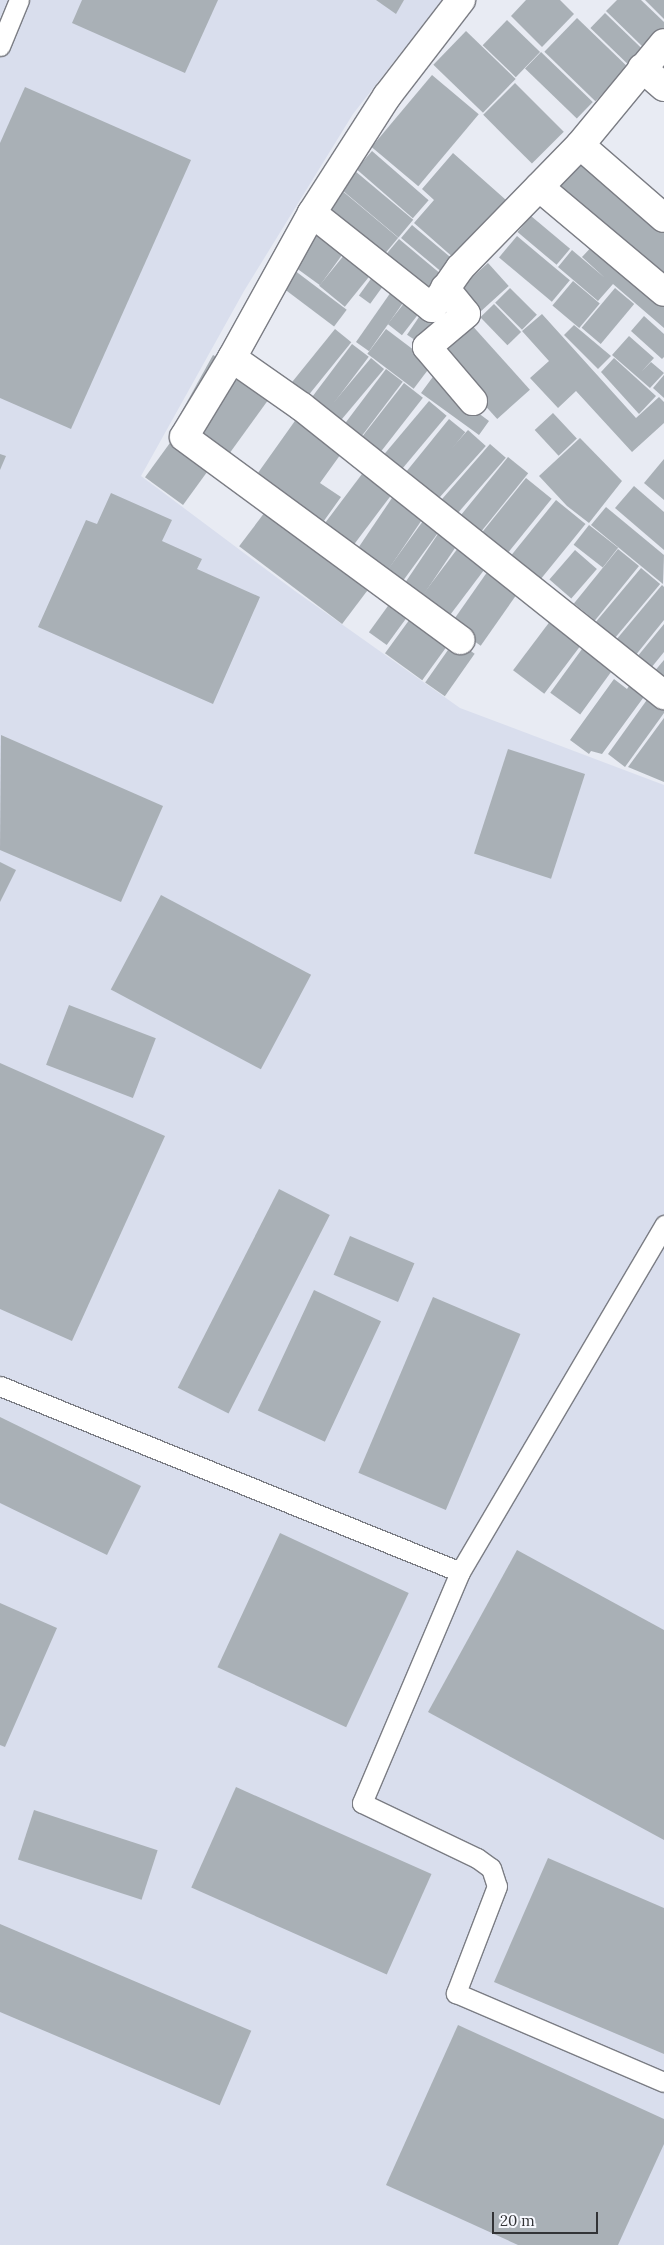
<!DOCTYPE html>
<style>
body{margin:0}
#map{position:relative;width:664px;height:2245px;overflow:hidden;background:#e8ebf3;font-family:Lora,serif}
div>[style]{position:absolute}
.built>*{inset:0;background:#d9deed}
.building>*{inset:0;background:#a9b0b6;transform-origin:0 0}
.roads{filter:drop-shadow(1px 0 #7b7d84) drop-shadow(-1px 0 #7b7d84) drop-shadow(0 1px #7b7d84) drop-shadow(0 -1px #7b7d84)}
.service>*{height:19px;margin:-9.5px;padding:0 9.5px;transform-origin:9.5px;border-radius:9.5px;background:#fff}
.minor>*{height:28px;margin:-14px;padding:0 14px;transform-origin:14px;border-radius:14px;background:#fff}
span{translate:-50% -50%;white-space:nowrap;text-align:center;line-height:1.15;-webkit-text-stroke:4px #f6f8fe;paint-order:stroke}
.scale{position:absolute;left:492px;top:2212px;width:106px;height:22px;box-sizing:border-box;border:2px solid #323336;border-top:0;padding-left:6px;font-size:15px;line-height:18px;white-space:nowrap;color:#323336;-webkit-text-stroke:4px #f6f8fe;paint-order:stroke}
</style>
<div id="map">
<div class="built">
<i style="clip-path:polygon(0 0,442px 0,353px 114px,244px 291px,141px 476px,295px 591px,460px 708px,664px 785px,664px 2245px,0 2245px)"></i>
</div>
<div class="building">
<i style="clip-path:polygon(82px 0,218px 0,185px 73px,72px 23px)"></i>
<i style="clip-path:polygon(376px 0,404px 0,396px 14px)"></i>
<i style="clip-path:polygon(526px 0,560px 0,574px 14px,542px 47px,511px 16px)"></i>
<i style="clip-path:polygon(617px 0,641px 0,664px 22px,664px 30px,645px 49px,606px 11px)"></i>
<i style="clip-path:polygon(645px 0,664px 0,664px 19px)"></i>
<i style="left:605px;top:13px;width:54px;height:21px;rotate:44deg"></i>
<i style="left:577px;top:18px;width:71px;height:47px;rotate:44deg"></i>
<i style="left:507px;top:20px;width:46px;height:35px;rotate:44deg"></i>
<i style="left:466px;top:31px;width:69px;height:47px;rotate:44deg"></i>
<i style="left:541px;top:52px;width:72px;height:23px;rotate:44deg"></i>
<i style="left:432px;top:75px;width:61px;height:94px;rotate:40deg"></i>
<i style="left:515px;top:83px;width:69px;height:45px;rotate:45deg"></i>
<i style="clip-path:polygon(25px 87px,191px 160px,71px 429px,0 398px,0 143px)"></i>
<i style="left:372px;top:151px;width:75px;height:24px;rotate:41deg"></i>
<i style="clip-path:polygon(453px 153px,506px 200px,455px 259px,414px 223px,434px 200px,422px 189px)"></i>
<i style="clip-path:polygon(578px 160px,664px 231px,664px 283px,552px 191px)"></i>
<i style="left:355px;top:171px;width:76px;height:23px;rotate:40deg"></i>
<i style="left:340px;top:189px;width:76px;height:24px;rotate:40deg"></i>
<i style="left:531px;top:216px;width:51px;height:21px;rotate:40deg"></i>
<i style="left:412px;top:225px;width:53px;height:17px;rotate:40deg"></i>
<i style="left:313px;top:232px;width:37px;height:39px;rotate:36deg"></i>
<i style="left:517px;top:236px;width:69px;height:28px;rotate:40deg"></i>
<i style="left:399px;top:239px;width:55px;height:23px;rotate:40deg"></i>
<i style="clip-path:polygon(598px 240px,664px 298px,664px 328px,613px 284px,598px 301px,558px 267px,572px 250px,605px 278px,582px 257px)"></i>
<i style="left:345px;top:254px;width:33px;height:41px;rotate:39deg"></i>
<i style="left:488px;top:263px;width:31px;height:42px;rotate:48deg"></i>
<i style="left:290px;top:267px;width:71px;height:21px;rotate:37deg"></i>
<i style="left:373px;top:276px;width:14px;height:24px;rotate:36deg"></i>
<i style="left:573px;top:281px;width:35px;height:32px;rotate:40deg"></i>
<i style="left:510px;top:288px;width:38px;height:21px;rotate:45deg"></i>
<i style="left:615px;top:288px;width:25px;height:52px;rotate:40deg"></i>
<i style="left:391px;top:292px;width:16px;height:61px;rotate:35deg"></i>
<i style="left:405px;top:302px;width:18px;height:28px;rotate:38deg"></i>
<i style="left:494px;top:304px;width:39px;height:19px;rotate:46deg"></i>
<i style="left:421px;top:314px;width:18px;height:25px;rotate:34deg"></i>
<i style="clip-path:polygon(542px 314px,636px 418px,659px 397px,664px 402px,664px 423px,632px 452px,576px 391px,558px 408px,530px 378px,549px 361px,522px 331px)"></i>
<i style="clip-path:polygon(644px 316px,664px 334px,664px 357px,662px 359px,631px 331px)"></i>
<i style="left:469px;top:322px;width:91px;height:44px;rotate:48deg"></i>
<i style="clip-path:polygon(574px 325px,611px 356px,598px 369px,564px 335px)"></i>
<i style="left:335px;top:329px;width:21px;height:71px;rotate:39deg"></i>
<i style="left:386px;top:329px;width:58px;height:31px;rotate:37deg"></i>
<i style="clip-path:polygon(629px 336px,654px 358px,642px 371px,651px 362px,664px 373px,650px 388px,612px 355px)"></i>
<i style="left:352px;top:344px;width:21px;height:70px;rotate:37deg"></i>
<i style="left:213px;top:355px;width:13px;height:85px;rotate:29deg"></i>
<i style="left:371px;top:358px;width:17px;height:70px;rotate:40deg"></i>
<i style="clip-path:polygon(614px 358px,656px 396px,639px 414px,601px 372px)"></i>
<i style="left:386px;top:369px;width:21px;height:70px;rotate:37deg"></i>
<i style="clip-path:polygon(435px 374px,458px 398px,489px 421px,479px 435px,421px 393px)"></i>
<i style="left:232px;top:375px;width:44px;height:69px;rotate:36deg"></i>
<i style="clip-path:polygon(664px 375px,664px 398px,653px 388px)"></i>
<i style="left:404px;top:383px;width:24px;height:70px;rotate:38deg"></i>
<i style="left:429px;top:401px;width:23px;height:70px;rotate:40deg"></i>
<i style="left:553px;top:413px;width:35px;height:25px;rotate:47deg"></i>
<i style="clip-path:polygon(297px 418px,343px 451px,320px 483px,341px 497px,316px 532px,250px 484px)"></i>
<i style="left:449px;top:419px;width:21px;height:67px;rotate:39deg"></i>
<i style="left:468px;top:430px;width:24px;height:72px;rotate:42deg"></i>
<i style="left:175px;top:436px;width:47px;height:51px;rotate:36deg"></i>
<i style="clip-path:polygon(580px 438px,622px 481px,589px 523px,567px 506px,539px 476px)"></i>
<i style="left:490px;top:444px;width:21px;height:74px;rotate:41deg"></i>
<i style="clip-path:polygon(0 454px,6px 456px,0 470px)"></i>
<i style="left:508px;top:457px;width:26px;height:75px;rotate:39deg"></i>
<i style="clip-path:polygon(664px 459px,664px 500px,644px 483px)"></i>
<i style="left:362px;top:474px;width:36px;height:72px;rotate:37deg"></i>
<i style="left:526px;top:478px;width:33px;height:70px;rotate:39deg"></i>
<i style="clip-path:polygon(634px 486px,664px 512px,664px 550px,615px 508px)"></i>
<i style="clip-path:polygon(111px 493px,172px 520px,162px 541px,202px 559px,197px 569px,260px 597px,213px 704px,38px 627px,86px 520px,97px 524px)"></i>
<i style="left:394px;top:495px;width:37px;height:74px;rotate:34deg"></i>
<i style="left:556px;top:500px;width:38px;height:72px;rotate:39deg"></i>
<i style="left:271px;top:504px;width:129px;height:53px;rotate:37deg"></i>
<i style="clip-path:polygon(606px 507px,664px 555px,663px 584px,591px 525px)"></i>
<i style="left:423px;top:521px;width:19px;height:70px;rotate:36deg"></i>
<i style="left:589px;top:525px;width:37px;height:25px;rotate:38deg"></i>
<i style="left:442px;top:528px;width:22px;height:75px;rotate:34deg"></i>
<i style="left:461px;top:544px;width:34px;height:73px;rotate:37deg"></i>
<i style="left:618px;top:549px;width:27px;height:70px;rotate:39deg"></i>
<i style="left:575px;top:550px;width:29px;height:39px;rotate:41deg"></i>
<i style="left:490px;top:568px;width:37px;height:69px;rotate:35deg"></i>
<i style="left:641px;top:568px;width:25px;height:72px;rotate:40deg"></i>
<i style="clip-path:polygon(662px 585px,664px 587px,664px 620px,635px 656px,616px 640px)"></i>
<i style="left:393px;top:599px;width:22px;height:41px;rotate:36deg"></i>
<i style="left:415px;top:612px;width:46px;height:51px;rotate:36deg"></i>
<i style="left:551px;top:620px;width:39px;height:63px;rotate:37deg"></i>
<i style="clip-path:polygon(664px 624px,664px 652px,651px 668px,637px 657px)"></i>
<i style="left:455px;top:640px;width:24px;height:52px;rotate:35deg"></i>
<i style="left:582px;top:649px;width:37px;height:54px;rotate:36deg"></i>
<i style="clip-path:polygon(664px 660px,664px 682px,653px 673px)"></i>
<i style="clip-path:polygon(614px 679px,627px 689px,631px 683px,646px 694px,602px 754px,591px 751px,589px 754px,570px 740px)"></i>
<i style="clip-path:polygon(649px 697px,664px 707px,664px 713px,625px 767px,608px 754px)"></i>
<i style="clip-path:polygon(664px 718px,664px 782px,628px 767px)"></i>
<i style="clip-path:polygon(1px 735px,163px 806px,121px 902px,0 850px)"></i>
<i style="left:508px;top:749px;width:81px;height:110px;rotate:18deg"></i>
<i style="clip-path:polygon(0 862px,16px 870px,0 902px)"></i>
<i style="left:161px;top:895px;width:170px;height:107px;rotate:28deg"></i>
<i style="left:69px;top:1005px;width:93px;height:64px;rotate:21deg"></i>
<i style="clip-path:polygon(0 1063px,165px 1136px,72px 1341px,0 1309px)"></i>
<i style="left:279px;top:1189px;width:57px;height:223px;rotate:27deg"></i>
<i style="left:350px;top:1236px;width:70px;height:42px;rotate:23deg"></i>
<i style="left:314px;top:1290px;width:74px;height:133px;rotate:25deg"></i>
<i style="left:433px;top:1297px;width:95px;height:191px;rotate:23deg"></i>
<i style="clip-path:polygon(0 1417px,141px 1486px,107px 1555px,0 1503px)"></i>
<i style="left:280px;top:1533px;width:142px;height:148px;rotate:25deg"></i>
<i style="clip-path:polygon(517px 1550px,664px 1630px,664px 1840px,428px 1712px)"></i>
<i style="clip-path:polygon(0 1603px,57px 1628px,5px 1747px,0 1745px)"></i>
<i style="left:236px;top:1787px;width:214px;height:110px;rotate:24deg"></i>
<i style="left:34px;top:1810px;width:130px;height:52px;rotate:18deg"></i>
<i style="clip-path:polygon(548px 1858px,664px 1908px,664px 2054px,494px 1982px)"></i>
<i style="left:0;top:1924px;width:273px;height:81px;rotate:23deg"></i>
<i style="clip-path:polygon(458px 2025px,664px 2119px,664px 2144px,618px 2245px,518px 2245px,386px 2185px)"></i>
</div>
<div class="roads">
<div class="service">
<i style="left:0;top:46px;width:50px;rotate:-67.6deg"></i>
<i style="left:0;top:1386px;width:496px;rotate:22deg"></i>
<i style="left:460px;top:1572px;width:403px;rotate:-59.5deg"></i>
<i style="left:460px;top:1572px;width:251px;rotate:113deg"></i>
<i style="left:362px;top:1803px;width:127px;rotate:25.6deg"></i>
<i style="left:477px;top:1858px;width:17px;rotate:36deg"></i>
<i style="left:491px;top:1868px;width:19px;rotate:72deg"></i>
<i style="left:497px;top:1886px;width:115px;rotate:111deg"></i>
<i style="left:456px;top:1993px;width:226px;rotate:23.2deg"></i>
</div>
<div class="minor">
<i style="left:461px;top:0;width:121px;rotate:127.6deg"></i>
<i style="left:387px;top:96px;width:139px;rotate:122.7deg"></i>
<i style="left:312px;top:213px;width:166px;rotate:118.9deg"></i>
<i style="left:232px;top:358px;width:85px;rotate:35deg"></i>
<i style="left:302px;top:407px;width:463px;rotate:38.5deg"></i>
<i style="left:642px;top:68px;width:29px;rotate:41deg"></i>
<i style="left:580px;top:145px;width:111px;rotate:41deg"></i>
<i style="left:539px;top:187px;width:163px;rotate:40deg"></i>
<i style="left:312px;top:213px;width:153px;rotate:38.4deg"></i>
<i style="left:432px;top:308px;width:49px;rotate:-55deg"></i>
<i style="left:460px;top:268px;width:172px;rotate:-45.7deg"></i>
<i style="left:580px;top:145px;width:132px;rotate:-50.5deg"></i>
<i style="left:445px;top:288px;width:33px;rotate:51deg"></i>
<i style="left:466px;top:314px;width:51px;rotate:139.8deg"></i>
<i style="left:427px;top:347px;width:71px;rotate:49.6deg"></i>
<i style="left:232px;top:358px;width:92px;rotate:121.3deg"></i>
<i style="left:184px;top:437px;width:343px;rotate:36.3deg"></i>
</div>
</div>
<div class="scale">20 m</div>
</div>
